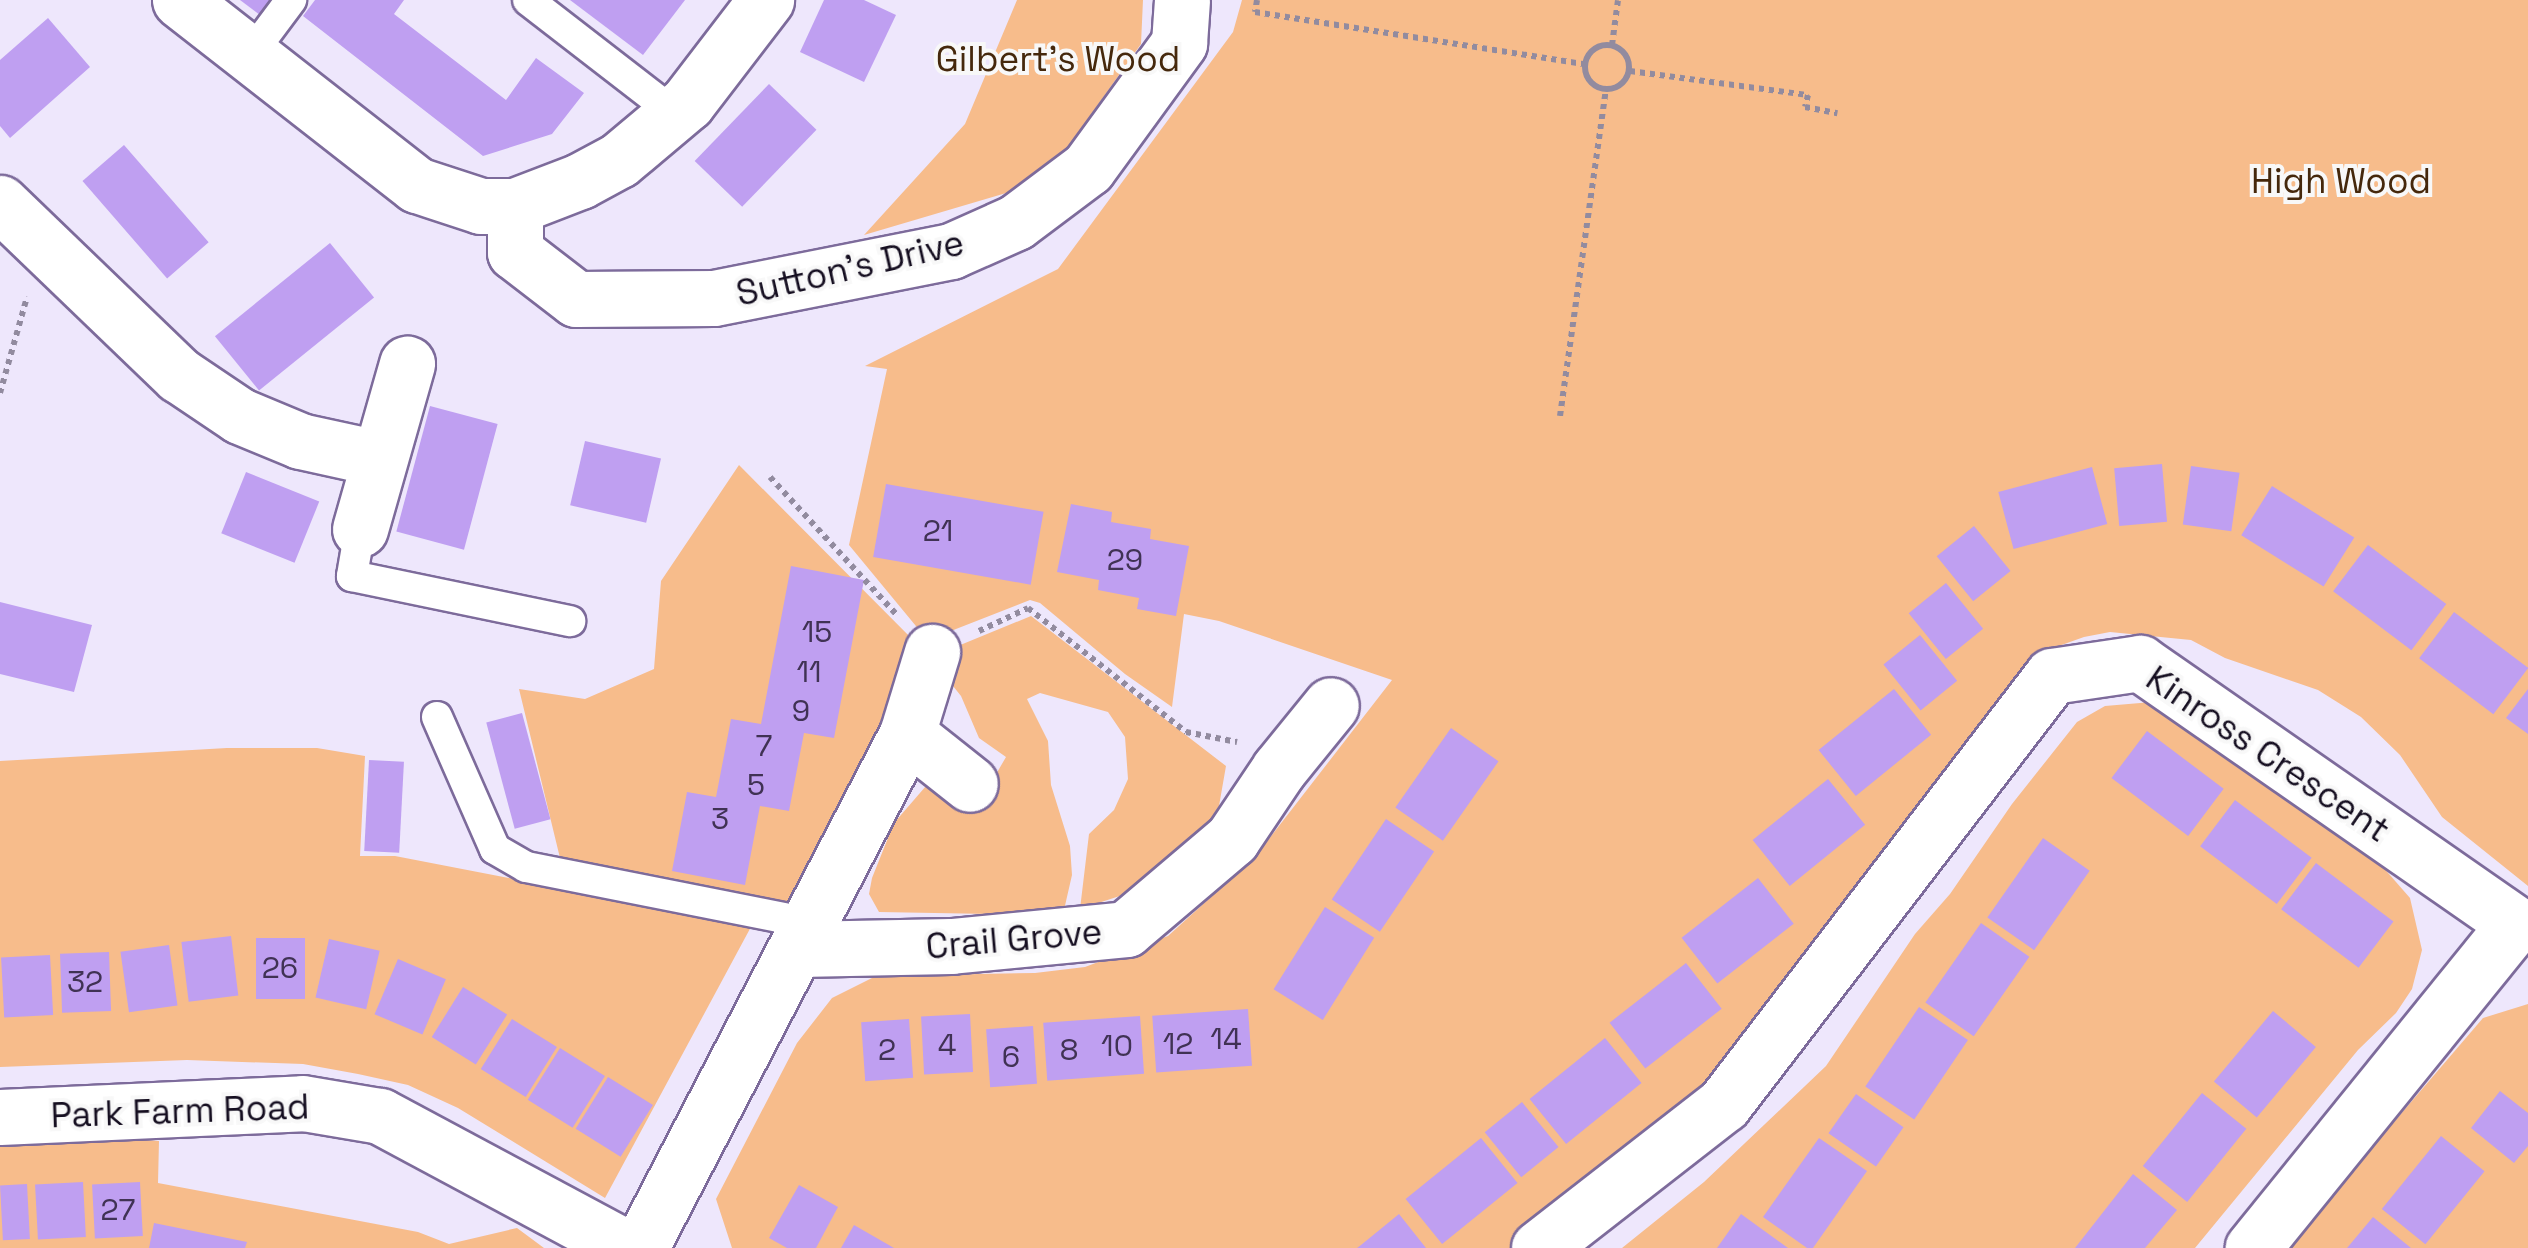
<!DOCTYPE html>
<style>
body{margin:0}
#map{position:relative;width:2528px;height:1248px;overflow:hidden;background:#eee7fc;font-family:"Space Grotesk",sans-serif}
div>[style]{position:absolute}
.green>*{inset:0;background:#f7bc8b}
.building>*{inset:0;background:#bf9ff1;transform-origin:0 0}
.path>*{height:6px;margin-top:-3px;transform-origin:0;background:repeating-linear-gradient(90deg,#928b9f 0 5px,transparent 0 10px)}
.path>.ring{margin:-3px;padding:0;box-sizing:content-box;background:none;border:6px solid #928b9f;border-radius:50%}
.roads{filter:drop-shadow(2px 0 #7d6b9b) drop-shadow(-2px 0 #7d6b9b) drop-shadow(0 2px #7d6b9b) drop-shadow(0 -2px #7d6b9b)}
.service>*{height:30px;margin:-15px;padding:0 15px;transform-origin:15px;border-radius:15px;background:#fff}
.minor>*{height:55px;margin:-27.5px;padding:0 27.5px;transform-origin:27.5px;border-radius:27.5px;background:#fff}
span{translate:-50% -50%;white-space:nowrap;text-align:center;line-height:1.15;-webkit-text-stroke:8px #f8f8f8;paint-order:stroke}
.number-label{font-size:30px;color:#403254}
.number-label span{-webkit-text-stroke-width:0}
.park-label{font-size:35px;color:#45280c}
.street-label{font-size:35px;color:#150e20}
</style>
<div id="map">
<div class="green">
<i style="clip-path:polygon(1017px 0,1143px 0,1141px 44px,1043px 182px,864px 235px,965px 124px)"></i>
<i style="clip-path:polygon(1242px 0,2528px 0,2528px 886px,2442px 817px,2400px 755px,2361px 717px,2318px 690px,2225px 658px,2191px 640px,2110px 632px,2084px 637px,2053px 648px,2022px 673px,1749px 1042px,1675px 1111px,1510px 1248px,732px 1248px,716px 1199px,797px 1043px,832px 998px,876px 976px,1035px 973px,1085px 967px,1168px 936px,1255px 857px,1392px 680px,1219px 621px,1184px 614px,1172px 707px,1125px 674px,1040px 603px,1030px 600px,933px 638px,925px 637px,849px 545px,887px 369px,865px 366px,1058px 269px,1233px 32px)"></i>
<i style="clip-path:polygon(739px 465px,924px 651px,889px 706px,793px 903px,560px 858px,519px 689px,585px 699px,654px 669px,661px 581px)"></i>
<i style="clip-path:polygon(1031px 616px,1226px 766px,1219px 806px,1193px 846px,1138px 890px,1080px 909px,1089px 834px,1114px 810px,1128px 779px,1125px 737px,1108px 712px,1040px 693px,1027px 699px,1048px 741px,1051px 785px,1070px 846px,1072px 875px,1064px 910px,1044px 915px,879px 912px,869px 894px,872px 878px,894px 823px,926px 786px,966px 781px,988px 788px,1006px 757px,979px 738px,961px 696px,945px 676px,953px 648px)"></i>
<i style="clip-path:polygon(2152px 702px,2375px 858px,2410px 898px,2422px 950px,2412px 989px,2396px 1013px,2358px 1050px,2195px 1248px,1622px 1248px,1704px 1182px,1826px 1066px,1915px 934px,1950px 894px,2012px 804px,2077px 722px,2105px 706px)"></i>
<i style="clip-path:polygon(227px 748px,317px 748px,365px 756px,360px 856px,395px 856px,752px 925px,605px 1198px,458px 1108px,408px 1085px,358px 1074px,303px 1064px,187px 1060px,0 1067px,0 761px)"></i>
<i style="clip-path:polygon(2528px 1004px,2528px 1248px,2286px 1248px,2483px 1018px)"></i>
<i style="clip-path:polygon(88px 1136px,159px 1141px,158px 1183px,418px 1232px,449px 1244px,517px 1228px,544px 1248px,0 1248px,0 1139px)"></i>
</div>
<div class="building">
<i style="clip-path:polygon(240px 0,277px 0,264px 18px)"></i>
<i style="clip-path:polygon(315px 0,404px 0,394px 14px,506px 100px,536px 58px,584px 93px,552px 134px,483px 156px,303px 16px)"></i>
<i style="clip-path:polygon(570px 0,685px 0,643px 55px)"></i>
<i style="clip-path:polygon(824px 0,864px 0,896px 15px,864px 82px,800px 52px)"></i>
<i style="clip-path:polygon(48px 18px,90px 67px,10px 138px,0 126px,0 60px)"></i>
<i style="left:769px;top:84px;width:66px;height:107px;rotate:44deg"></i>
<i style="left:124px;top:145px;width:129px;height:55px;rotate:49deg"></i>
<i style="left:330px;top:243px;width:70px;height:148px;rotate:51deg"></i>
<i style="left:430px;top:406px;width:70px;height:130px;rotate:15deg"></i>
<i style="left:585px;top:441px;width:78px;height:66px;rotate:13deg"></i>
<i style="left:2162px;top:464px;width:58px;height:48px;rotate:85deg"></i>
<i style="left:2191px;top:466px;width:49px;height:59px;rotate:8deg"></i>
<i style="left:2092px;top:467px;width:59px;height:97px;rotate:75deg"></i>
<i style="left:246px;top:472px;width:79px;height:66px;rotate:22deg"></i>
<i style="left:886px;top:484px;width:160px;height:74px;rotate:10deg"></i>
<i style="left:2272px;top:486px;width:97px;height:58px;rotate:32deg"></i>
<i style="clip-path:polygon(1071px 504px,1112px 512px,1111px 522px,1151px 529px,1150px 539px,1189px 546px,1176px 616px,1137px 609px,1139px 598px,1098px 590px,1099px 580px,1057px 572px)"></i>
<i style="left:1974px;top:526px;width:58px;height:48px;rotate:51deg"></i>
<i style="left:2368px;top:545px;width:98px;height:58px;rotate:37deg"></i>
<i style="clip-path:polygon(791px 566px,864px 580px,834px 738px,804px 733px,789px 811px,760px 806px,745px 885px,672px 871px,687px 792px,716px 797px,731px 719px,761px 724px)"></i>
<i style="left:1946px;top:583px;width:59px;height:48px;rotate:51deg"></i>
<i style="clip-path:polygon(0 602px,92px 625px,74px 692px,0 674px)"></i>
<i style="left:2454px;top:612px;width:93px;height:58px;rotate:37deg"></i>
<i style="left:1920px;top:635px;width:59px;height:47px;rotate:51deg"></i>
<i style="left:1894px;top:689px;width:59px;height:97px;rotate:51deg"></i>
<i style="clip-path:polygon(2528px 689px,2528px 734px,2506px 718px)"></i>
<i style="left:522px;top:713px;width:110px;height:37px;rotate:75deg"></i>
<i style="left:1451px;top:728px;width:58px;height:97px;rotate:35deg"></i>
<i style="left:2147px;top:731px;width:96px;height:59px;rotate:37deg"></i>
<i style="left:369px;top:760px;width:35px;height:91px;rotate:3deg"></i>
<i style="left:1828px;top:779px;width:59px;height:97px;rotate:51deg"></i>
<i style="left:2235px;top:800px;width:96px;height:58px;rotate:37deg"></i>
<i style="left:1386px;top:819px;width:58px;height:97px;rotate:34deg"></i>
<i style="left:2043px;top:838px;width:57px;height:97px;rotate:35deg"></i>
<i style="left:2316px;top:863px;width:97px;height:58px;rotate:37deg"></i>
<i style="left:1758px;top:878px;width:58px;height:97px;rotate:52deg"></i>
<i style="left:1325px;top:907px;width:58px;height:97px;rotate:32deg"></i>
<i style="left:1981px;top:923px;width:59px;height:97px;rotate:35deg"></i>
<i style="left:231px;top:936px;width:60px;height:50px;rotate:83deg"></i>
<i style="left:256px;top:938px;width:49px;height:61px"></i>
<i style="left:329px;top:939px;width:52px;height:60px;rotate:13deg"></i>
<i style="left:169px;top:945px;width:61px;height:49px;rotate:82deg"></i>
<i style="left:109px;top:952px;width:59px;height:49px;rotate:88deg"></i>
<i style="left:50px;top:955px;width:60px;height:49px;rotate:87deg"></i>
<i style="left:398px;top:959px;width:52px;height:60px;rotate:23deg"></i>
<i style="left:1686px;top:963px;width:58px;height:97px;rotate:52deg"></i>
<i style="left:463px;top:987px;width:52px;height:59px;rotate:32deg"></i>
<i style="left:1919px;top:1007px;width:59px;height:96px;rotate:34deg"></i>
<i style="left:1248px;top:1009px;width:57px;height:96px;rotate:86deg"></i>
<i style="left:2273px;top:1011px;width:56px;height:92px;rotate:40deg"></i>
<i style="left:970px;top:1014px;width:58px;height:49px;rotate:87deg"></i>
<i style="left:1140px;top:1016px;width:58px;height:97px;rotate:86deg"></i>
<i style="left:512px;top:1019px;width:53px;height:59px;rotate:32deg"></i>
<i style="left:909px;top:1019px;width:59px;height:48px;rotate:86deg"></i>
<i style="left:1033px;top:1026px;width:58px;height:47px;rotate:86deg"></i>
<i style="left:1605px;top:1038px;width:58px;height:97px;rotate:51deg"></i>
<i style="left:560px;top:1048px;width:53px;height:61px;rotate:32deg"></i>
<i style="left:608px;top:1077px;width:53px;height:61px;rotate:32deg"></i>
<i style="clip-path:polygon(2500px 1091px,2528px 1113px,2528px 1146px,2514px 1163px,2471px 1128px)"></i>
<i style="left:2202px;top:1093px;width:57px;height:94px;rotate:39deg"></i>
<i style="left:1856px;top:1094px;width:58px;height:48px;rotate:35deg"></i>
<i style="left:1522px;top:1102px;width:58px;height:48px;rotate:51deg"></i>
<i style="left:2441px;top:1136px;width:56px;height:94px;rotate:39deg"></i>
<i style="left:1481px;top:1138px;width:58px;height:97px;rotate:51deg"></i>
<i style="clip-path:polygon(1819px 1138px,1867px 1171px,1813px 1248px,1807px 1248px,1763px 1217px)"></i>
<i style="clip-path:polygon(2133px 1174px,2177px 1210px,2145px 1248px,2075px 1248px)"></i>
<i style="left:83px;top:1182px;width:55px;height:48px;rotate:87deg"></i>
<i style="left:140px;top:1182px;width:54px;height:48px;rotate:87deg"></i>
<i style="left:27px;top:1184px;width:55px;height:27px;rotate:87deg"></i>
<i style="clip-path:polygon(799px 1185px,838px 1207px,816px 1248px,787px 1248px,769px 1238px)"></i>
<i style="clip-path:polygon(1399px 1214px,1426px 1248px,1357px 1248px,1361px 1245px)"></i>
<i style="clip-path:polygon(1741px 1214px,1788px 1248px,1717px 1248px)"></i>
<i style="clip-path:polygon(2373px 1217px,2411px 1248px,2347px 1248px)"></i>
<i style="clip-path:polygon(154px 1223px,247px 1242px,245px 1248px,149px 1248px)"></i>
<i style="clip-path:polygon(854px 1225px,894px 1248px,841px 1248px)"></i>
</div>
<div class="path">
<i style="left:1257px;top:0;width:12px;rotate:99deg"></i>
<i style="left:1255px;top:12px;width:333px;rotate:9deg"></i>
<i style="left:1612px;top:45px;width:45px;rotate:-82.4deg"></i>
<i class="ring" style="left:1585px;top:45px;width:38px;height:38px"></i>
<i style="left:1630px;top:71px;width:180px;rotate:7.7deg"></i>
<i style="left:1808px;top:95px;width:12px;rotate:104deg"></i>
<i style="left:1805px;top:107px;width:33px;rotate:11deg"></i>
<i style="left:0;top:393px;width:100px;rotate:-74.3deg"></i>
<i style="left:1560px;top:416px;width:330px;rotate:-82deg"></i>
<i style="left:770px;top:477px;width:188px;rotate:47.4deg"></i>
<i style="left:979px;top:631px;width:54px;rotate:-25.1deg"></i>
<i style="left:1028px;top:608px;width:201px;rotate:38.1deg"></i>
<i style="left:1186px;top:732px;width:52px;rotate:11.1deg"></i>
</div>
<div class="roads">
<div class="service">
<i style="left:528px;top:0;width:185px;rotate:37.7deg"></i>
<i style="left:250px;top:55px;width:69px;rotate:-53.3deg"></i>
<i style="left:360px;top:529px;width:48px;rotate:99.7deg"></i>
<i style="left:352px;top:576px;width:223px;rotate:11.7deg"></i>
<i style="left:437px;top:717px;width:144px;rotate:66.3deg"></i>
<i style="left:495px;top:849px;width:36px;rotate:30deg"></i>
<i style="left:526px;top:867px;width:289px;rotate:11.2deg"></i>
</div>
<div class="minor">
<i style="left:180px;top:0;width:301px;rotate:38deg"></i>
<i style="left:417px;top:185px;width:67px;rotate:18.2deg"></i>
<i style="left:481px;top:206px;width:34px"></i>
<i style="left:515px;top:206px;width:70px;rotate:-21deg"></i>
<i style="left:580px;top:181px;width:44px;rotate:-28.3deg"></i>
<i style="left:619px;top:160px;width:89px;rotate:-40deg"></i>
<i style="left:687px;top:103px;width:130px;rotate:-52.5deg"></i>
<i style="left:0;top:203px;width:248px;rotate:43.9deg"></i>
<i style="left:179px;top:375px;width:73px;rotate:33.9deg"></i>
<i style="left:240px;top:416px;width:65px;rotate:22.6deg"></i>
<i style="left:300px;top:441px;width:79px;rotate:12.4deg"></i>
<i style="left:515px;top:206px;width:46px;rotate:90deg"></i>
<i style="left:515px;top:252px;width:77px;rotate:37.6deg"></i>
<i style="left:576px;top:299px;width:138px;rotate:-0.4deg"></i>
<i style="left:714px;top:298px;width:242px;rotate:-11.2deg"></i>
<i style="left:951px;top:251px;width:71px;rotate:-24deg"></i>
<i style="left:1016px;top:222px;width:90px;rotate:-36.9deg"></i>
<i style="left:1088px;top:168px;width:155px;rotate:-53.9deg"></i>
<i style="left:1179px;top:43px;width:43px;rotate:-86deg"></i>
<i style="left:360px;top:529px;width:172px;rotate:-74.1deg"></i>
<i style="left:907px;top:734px;width:80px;rotate:38.4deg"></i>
<i style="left:798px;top:949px;width:153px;rotate:-1.1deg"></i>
<i style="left:951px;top:946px;width:176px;rotate:-5.5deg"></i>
<i style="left:1126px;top:929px;width:139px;rotate:-40.3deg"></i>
<i style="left:1232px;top:839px;width:84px;rotate:-56.1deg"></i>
<i style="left:1279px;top:769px;width:82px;rotate:-50.9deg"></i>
<i style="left:0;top:1117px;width:303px;rotate:-2.6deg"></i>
<i style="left:303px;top:1103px;width:78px;rotate:9.6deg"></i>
<i style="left:380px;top:1116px;width:279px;rotate:28.2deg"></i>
<i style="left:640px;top:1248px;width:579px;rotate:-62.55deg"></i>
<i style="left:907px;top:734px;width:86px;rotate:-73deg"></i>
<i style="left:1539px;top:1248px;width:234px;rotate:-37.9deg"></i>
<i style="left:1724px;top:1104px;width:539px;rotate:-52.54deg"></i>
<i style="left:2052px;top:676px;width:89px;rotate:-8.4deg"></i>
<i style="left:2140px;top:663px;width:457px;rotate:34.8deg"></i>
<i style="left:2515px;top:924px;width:417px;rotate:129deg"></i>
</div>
</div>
<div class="number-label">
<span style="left:938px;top:531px">21</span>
<span style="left:1125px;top:560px">29</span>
<span style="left:817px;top:632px">15</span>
<span style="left:809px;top:672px">11</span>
<span style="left:801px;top:711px">9</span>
<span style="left:764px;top:746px">7</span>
<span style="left:756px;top:785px">5</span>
<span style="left:720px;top:819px">3</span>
<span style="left:280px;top:968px">26</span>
<span style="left:85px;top:982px">32</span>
<span style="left:1226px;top:1039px">14</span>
<span style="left:1178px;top:1044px">12</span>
<span style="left:947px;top:1045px">4</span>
<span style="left:1117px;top:1046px">10</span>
<span style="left:887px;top:1050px">2</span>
<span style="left:1069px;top:1050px">8</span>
<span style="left:1011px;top:1057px">6</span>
<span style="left:118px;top:1210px">27</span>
</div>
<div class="park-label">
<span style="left:1058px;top:59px">Gilbert's Wood</span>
<span style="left:2341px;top:181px">High Wood</span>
</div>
<div class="street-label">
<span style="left:850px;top:268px;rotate:-13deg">Sutton's Drive</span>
<span style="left:2268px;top:754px;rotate:34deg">Kinross Crescent</span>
<span style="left:1014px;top:939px;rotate:-5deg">Crail Grove</span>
<span style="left:180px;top:1111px;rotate:-2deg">Park Farm Road</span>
</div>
</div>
